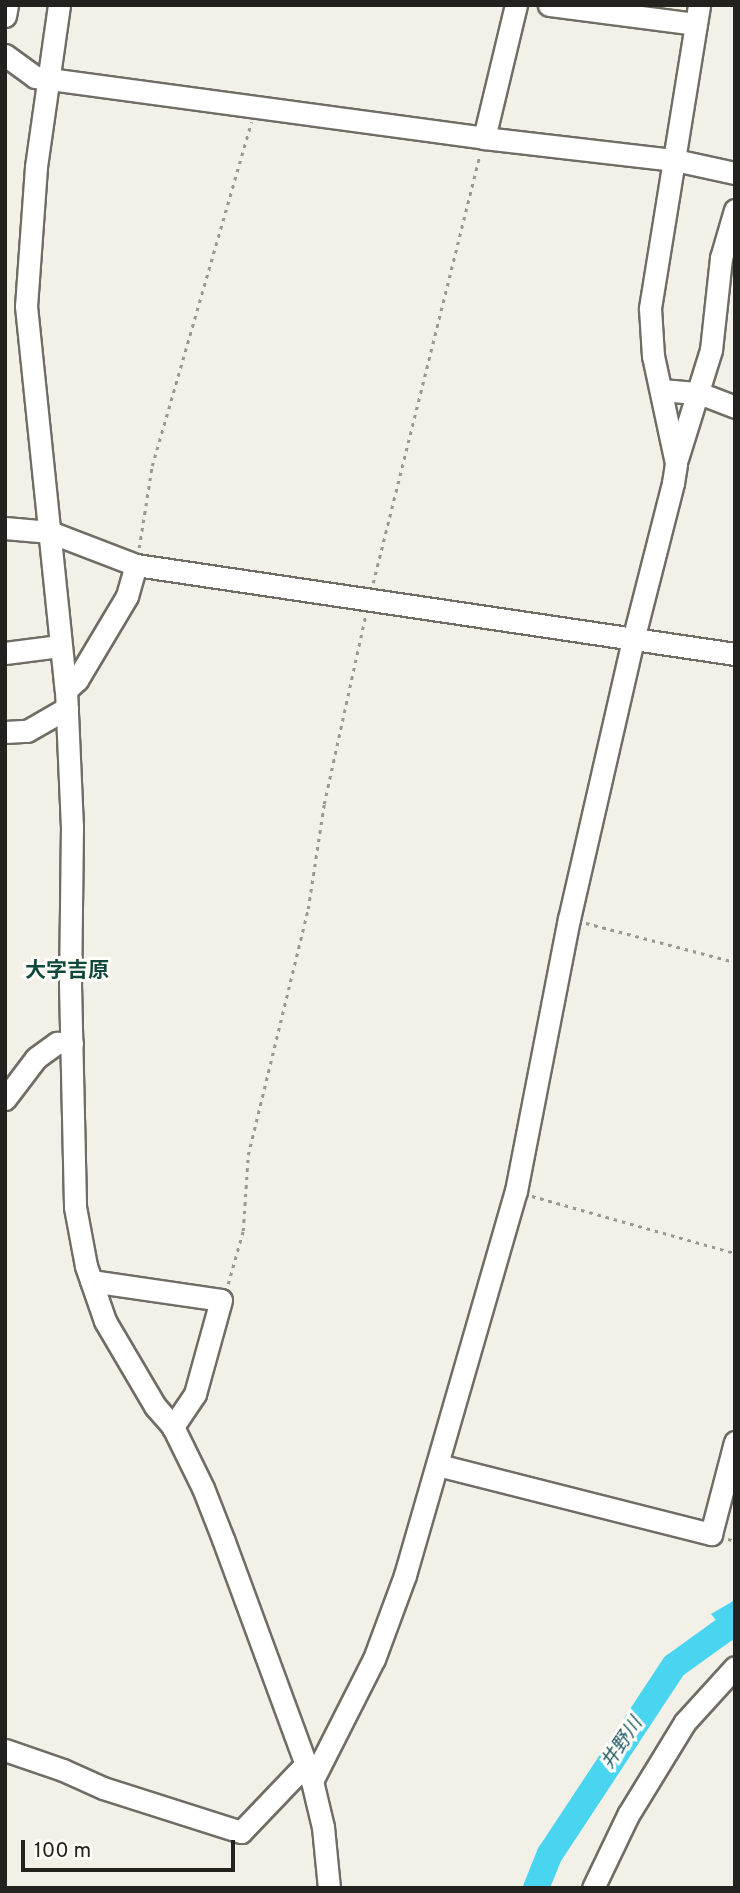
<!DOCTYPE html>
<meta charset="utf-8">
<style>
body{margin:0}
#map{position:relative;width:740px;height:1893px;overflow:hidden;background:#f3f0e7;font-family:Overpass,"Noto Sans JP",sans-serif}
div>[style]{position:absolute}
.water>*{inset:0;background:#49d5f0}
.river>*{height:26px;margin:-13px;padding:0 13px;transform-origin:13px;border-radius:13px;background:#49d5f0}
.path>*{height:2.5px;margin-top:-1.25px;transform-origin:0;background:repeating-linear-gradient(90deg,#9a9891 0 3.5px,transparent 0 8.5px)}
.roads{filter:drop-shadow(2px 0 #706d65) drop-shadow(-2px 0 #706d65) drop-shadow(0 2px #706d65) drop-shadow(0 -2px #706d65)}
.minor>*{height:21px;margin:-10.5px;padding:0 10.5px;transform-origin:10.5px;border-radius:10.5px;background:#fff}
span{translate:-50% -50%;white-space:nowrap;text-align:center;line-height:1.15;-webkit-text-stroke:6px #fffdf8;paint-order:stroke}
.water-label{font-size:19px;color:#1f5863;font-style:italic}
.quarter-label{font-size:21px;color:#0f483d;font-weight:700}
.frame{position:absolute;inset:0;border:7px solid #23221f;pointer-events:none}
.scale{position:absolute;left:21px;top:1840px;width:214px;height:32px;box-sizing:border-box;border:4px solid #23221f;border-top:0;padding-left:9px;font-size:21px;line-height:24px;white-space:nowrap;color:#23221f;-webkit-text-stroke:5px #fffdf8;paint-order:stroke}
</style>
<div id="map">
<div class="water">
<i style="clip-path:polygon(735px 1600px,735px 1640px,733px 1641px,711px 1614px)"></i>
</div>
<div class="river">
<i style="left:536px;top:1888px;width:37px;rotate:-68deg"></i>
<i style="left:550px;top:1854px;width:225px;rotate:-56.6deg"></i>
<i style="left:674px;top:1666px;width:75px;rotate:-35.8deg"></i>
</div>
<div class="path">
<i style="left:139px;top:548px;width:83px;rotate:-81deg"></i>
<i style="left:152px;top:466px;width:358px;rotate:-73.9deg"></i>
<i style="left:373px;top:583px;width:441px;rotate:-76deg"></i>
<i style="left:586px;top:923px;width:154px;rotate:14.7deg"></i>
<i style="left:532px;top:1196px;width:211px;rotate:15.7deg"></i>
<i style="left:228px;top:1284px;width:55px;rotate:-74.2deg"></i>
<i style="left:243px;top:1231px;width:76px;rotate:-86.2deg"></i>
<i style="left:248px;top:1155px;width:253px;rotate:-76.3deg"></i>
<i style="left:308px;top:909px;width:106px;rotate:-81.3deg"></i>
<i style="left:324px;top:804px;width:191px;rotate:-77.6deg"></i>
<i style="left:728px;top:1539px;width:7px;rotate:16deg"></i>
</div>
<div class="roads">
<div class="minor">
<i style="left:59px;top:5px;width:164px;rotate:98.1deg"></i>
<i style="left:36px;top:167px;width:139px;rotate:94.1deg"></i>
<i style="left:26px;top:306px;width:386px;rotate:84.1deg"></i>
<i style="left:66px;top:690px;width:136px;rotate:87.5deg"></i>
<i style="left:72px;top:826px;width:158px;rotate:90.7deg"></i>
<i style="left:70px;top:984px;width:223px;rotate:88.7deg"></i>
<i style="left:75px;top:1207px;width:60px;rotate:79.4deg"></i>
<i style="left:86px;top:1266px;width:58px;rotate:70.9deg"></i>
<i style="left:105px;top:1321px;width:99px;rotate:59.5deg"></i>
<i style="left:155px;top:1406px;width:28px;rotate:49deg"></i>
<i style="left:173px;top:1427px;width:68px;rotate:63.8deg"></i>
<i style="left:203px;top:1488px;width:55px;rotate:68.6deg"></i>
<i style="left:223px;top:1539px;width:258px;rotate:69.8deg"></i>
<i style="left:312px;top:1781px;width:47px;rotate:76.6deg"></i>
<i style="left:323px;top:1827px;width:61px;rotate:84.4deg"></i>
<i style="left:549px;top:5px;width:148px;rotate:7.4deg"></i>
<i style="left:5px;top:16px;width:11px;rotate:-80deg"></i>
<i style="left:5px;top:55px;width:37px;rotate:36deg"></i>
<i style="left:35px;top:77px;width:453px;rotate:7.7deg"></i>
<i style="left:484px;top:138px;width:192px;rotate:6.6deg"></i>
<i style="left:675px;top:160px;width:61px;rotate:12.2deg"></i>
<i style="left:484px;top:138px;width:137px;rotate:-76.5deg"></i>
<i style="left:661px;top:390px;width:38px;rotate:5deg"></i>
<i style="left:699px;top:393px;width:39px;rotate:21deg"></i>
<i style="left:677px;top:459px;width:114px;rotate:-72.7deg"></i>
<i style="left:711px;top:350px;width:93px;rotate:-83.8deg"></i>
<i style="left:721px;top:258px;width:50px;rotate:-73.7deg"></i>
<i style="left:5px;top:528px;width:45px;rotate:5.1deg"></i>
<i style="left:50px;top:532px;width:92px;rotate:21deg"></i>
<i style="left:136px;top:565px;width:606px;rotate:8.45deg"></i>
<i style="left:5px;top:653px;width:55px;rotate:-7.3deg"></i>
<i style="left:66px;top:690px;width:15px;rotate:-42deg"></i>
<i style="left:77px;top:680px;width:98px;rotate:-59.2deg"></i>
<i style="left:127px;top:596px;width:32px;rotate:-74deg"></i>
<i style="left:5px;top:732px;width:22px;rotate:-3deg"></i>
<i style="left:27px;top:731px;width:46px;rotate:-29.9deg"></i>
<i style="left:5px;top:1099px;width:51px;rotate:-52.9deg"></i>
<i style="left:36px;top:1058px;width:26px;rotate:-36deg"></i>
<i style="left:57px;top:1043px;width:15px"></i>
<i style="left:91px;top:1281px;width:131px;rotate:8.3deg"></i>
<i style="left:221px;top:1300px;width:98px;rotate:105.5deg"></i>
<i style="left:195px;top:1394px;width:40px;rotate:124deg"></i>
<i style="left:438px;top:1465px;width:282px;rotate:14.2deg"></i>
<i style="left:711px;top:1534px;width:95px;rotate:-75.4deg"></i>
<i style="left:5px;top:1750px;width:61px;rotate:19deg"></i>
<i style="left:63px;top:1770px;width:44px;rotate:24.2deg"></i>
<i style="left:103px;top:1788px;width:145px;rotate:17.7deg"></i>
<i style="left:241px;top:1832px;width:93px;rotate:-46.3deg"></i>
<i style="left:312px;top:1781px;width:137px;rotate:-63.1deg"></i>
<i style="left:374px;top:1659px;width:90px;rotate:-69.7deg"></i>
<i style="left:405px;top:1575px;width:400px;rotate:-73.9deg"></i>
<i style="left:516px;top:1191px;width:277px;rotate:-79deg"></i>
<i style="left:569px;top:919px;width:286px;rotate:-77.1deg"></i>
<i style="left:633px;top:640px;width:162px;rotate:-75.7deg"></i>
<i style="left:673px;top:483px;width:20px;rotate:-81deg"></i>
<i style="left:676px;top:463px;width:109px;rotate:-102.1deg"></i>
<i style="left:653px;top:356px;width:48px;rotate:-93.6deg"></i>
<i style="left:650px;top:308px;width:307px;rotate:-80.8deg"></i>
<i style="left:593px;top:1888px;width:81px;rotate:-64.4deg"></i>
<i style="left:628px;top:1815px;width:109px;rotate:-58.5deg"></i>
<i style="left:685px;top:1722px;width:74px;rotate:-47.7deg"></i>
</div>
</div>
<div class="water-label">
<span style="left:623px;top:1744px;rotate:-56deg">井野川</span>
</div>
<div class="quarter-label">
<span style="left:67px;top:972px">大字吉原</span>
</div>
<div class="frame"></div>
<div class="scale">100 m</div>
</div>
